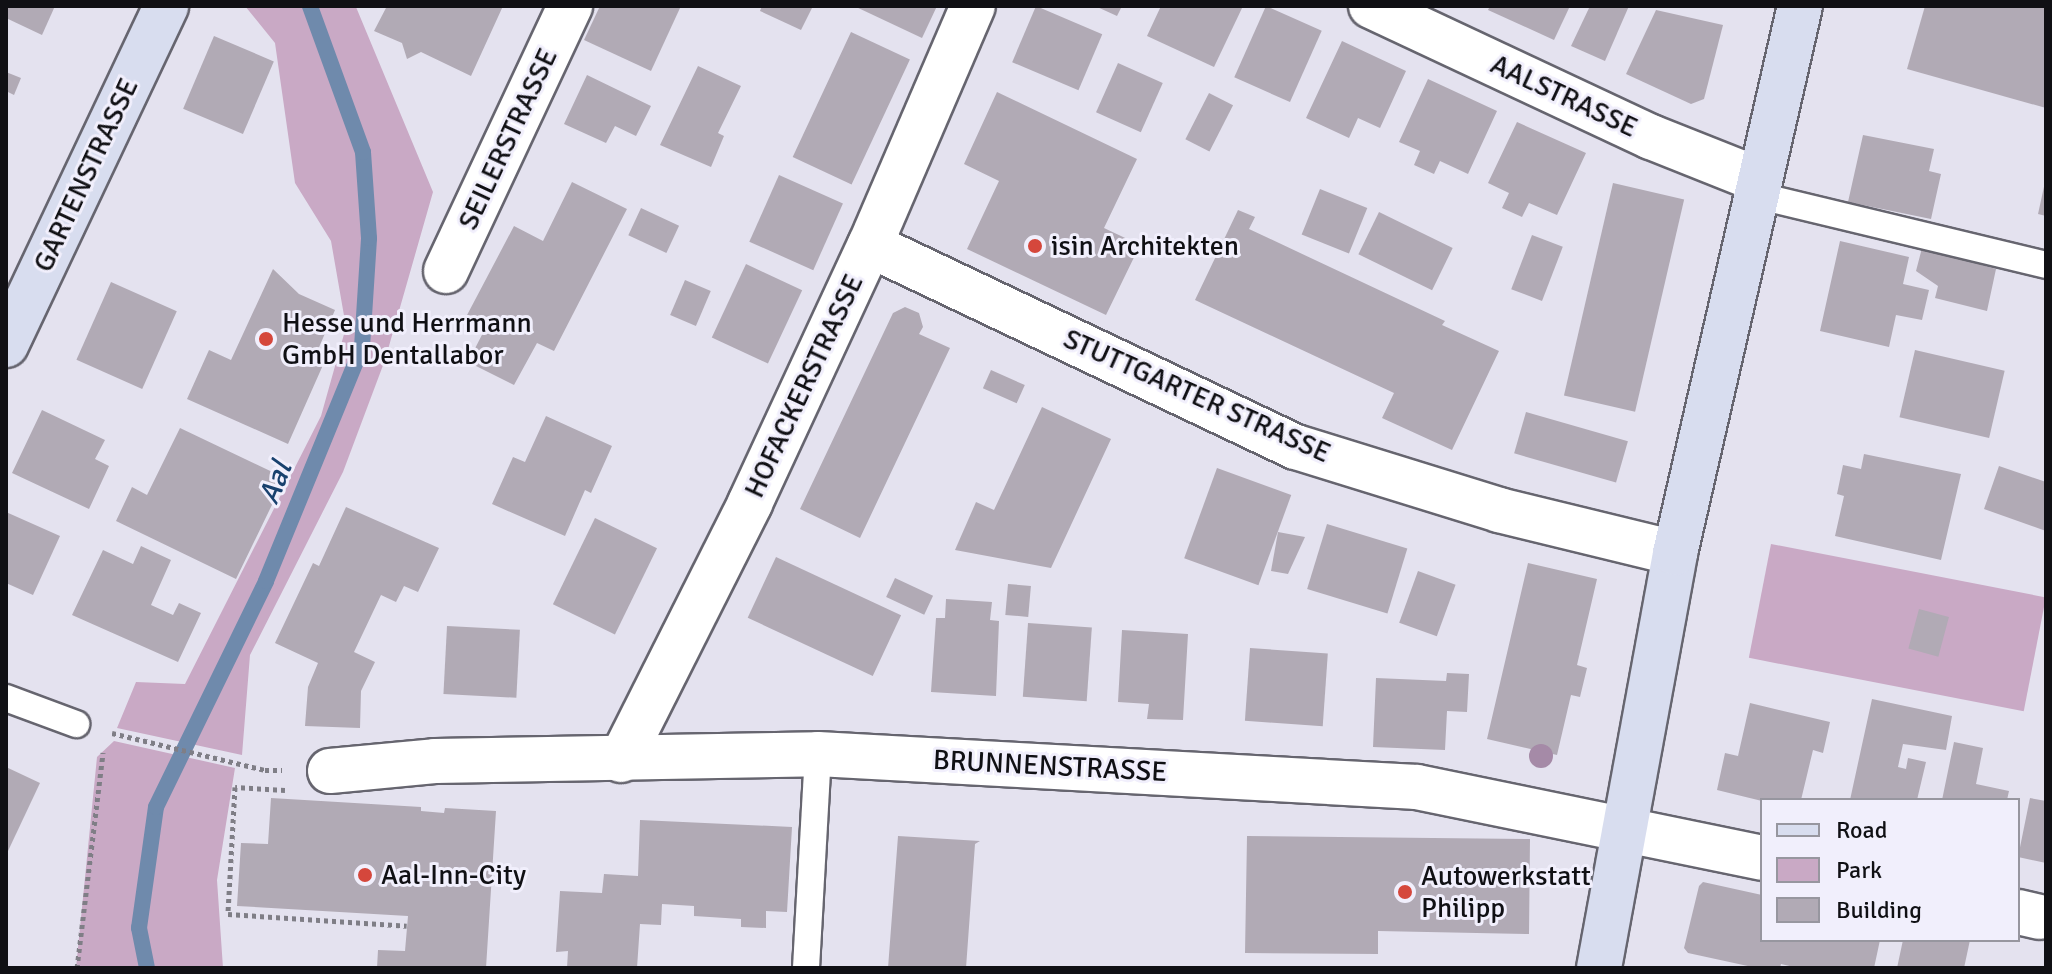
<!DOCTYPE html>
<style>
body{margin:0}
#map{position:relative;width:2052px;height:974px;overflow:hidden;background:#e4e2ef;font-family:Signika,sans-serif}
div>[style]{position:absolute}
.green>*{inset:0;background:#c9a9c5;transform-origin:0 0}
.stream>*{height:16px;margin:-8px;padding:0 8px;transform-origin:8px;border-radius:8px;background:#6f8aac}
.building>*{inset:0;background:#b1aab5;transform-origin:0 0}
.path>*{height:5px;margin-top:-2.5px;transform-origin:0;background:repeating-linear-gradient(90deg,#7f7e86 0 4px,transparent 0 8px)}
.roads{filter:drop-shadow(2px 0 #66656f) drop-shadow(-2px 0 #66656f) drop-shadow(0 2px #66656f) drop-shadow(0 -2px #66656f)}
.lane>*{height:26px;margin:-13px;padding:0 13px;transform-origin:13px;border-radius:13px;background:#fff}
.street>*{height:44px;margin:-22px;padding:0 22px;transform-origin:22px;border-radius:22px;background:#fff}
.secondary>*{height:44px;margin:-22px;padding:0 22px;transform-origin:22px;border-radius:22px;background:#d8ddef}
.trees>*{width:24px;height:24px;margin:-12px;border-radius:50%;background:#a58aa7}
.dots>*{width:22px;height:22px;translate:-50% -50%;box-sizing:border-box;border:4px solid #f1effc;border-radius:50%}
span{translate:-50% -50%;white-space:nowrap;text-align:center;line-height:1.15;-webkit-text-stroke:6px #f1effc;paint-order:stroke}
.street-label{font-size:28px;color:#101014}
.poi-label{font-size:28px;color:#101014}
.left{translate:0 -50%;text-align:left}
.water-label{font-size:30px;color:#18416e;font-style:italic}
.frame{position:absolute;inset:0;border:8px solid #101014;pointer-events:none}
.legend{position:absolute;left:1760px;top:798px;width:260px;height:144px;box-sizing:border-box;background:#f1effc;border:2px solid #97969f;margin:0;padding:10px 14px;list-style:none;font-size:24px;color:#101014}
.legend li{display:flex;align-items:center;gap:16px;height:40px}
.legend b{width:40px;border:2px solid #97969f}
</style>
<div id="map">
<div class="green">
<i style="clip-path:polygon(245px 6px,356px 7px,433px 192px,385px 360px,343px 472px,250px 655px,242px 755px,117px 728px,136px 682px,185px 684px,321px 416px,346px 327px,331px 241px,295px 183px,275px 43px)"></i>
<i style="left:1771px;top:544px;width:280px;height:116px;rotate:11deg"></i>
<i style="clip-path:polygon(114px 741px,235px 768px,217px 880px,223px 968px,76px 968px,97px 757px)"></i>
</div>
<div class="stream">
<i style="left:147px;top:968px;width:41px;rotate:-101.3deg"></i>
<i style="left:139px;top:928px;width:122px;rotate:-82deg"></i>
<i style="left:156px;top:807px;width:251px;rotate:-64deg"></i>
<i style="left:266px;top:581px;width:253px;rotate:-67.7deg"></i>
<i style="left:362px;top:347px;width:109px;rotate:-86.3deg"></i>
<i style="left:369px;top:238px;width:86px;rotate:-94deg"></i>
<i style="left:363px;top:152px;width:155px;rotate:-110deg"></i>
</div>
<div class="building">
<i style="clip-path:polygon(6px 6px,55px 6px,42px 35px,6px 18px)"></i>
<i style="clip-path:polygon(387px 6px,503px 6px,471px 76px,421px 52px,407px 59px,402px 43px,374px 31px)"></i>
<i style="clip-path:polygon(600px 6px,680px 8px,651px 71px,584px 40px)"></i>
<i style="clip-path:polygon(762px 6px,813px 6px,801px 30px,760px 11px)"></i>
<i style="clip-path:polygon(854px 6px,937px 6px,922px 38px)"></i>
<i style="left:1036px;top:6px;width:72px;height:61px;rotate:23deg"></i>
<i style="clip-path:polygon(1095px 6px,1122px 6px,1117px 16px)"></i>
<i style="clip-path:polygon(1161px 6px,1243px 6px,1214px 67px,1147px 36px)"></i>
<i style="left:1266px;top:6px;width:61px;height:78px;rotate:24deg"></i>
<i style="clip-path:polygon(1490px 6px,1570px 6px,1554px 40px,1488px 10px)"></i>
<i style="clip-path:polygon(1590px 6px,1629px 6px,1605px 61px,1571px 46px)"></i>
<i style="clip-path:polygon(1925px 6px,2046px 6px,2046px 108px,1907px 69px)"></i>
<i style="clip-path:polygon(1656px 10px,1723px 25px,1704px 99px,1691px 104px,1626px 74px)"></i>
<i style="left:851px;top:32px;width:65px;height:138px;rotate:25deg"></i>
<i style="left:214px;top:36px;width:65px;height:79px;rotate:23deg"></i>
<i style="clip-path:polygon(1342px 41px,1406px 71px,1380px 128px,1358px 118px,1349px 138px,1306px 118px)"></i>
<i style="left:1118px;top:63px;width:49px;height:54px;rotate:24deg"></i>
<i style="clip-path:polygon(698px 66px,741px 86px,718px 133px,724px 136px,711px 167px,660px 145px)"></i>
<i style="clip-path:polygon(6px 72px,21px 78px,14px 95px,6px 91px)"></i>
<i style="clip-path:polygon(587px 75px,651px 106px,636px 136px,615px 126px,606px 143px,564px 124px)"></i>
<i style="clip-path:polygon(1428px 79px,1497px 111px,1468px 174px,1440px 161px,1434px 174px,1414px 165px,1420px 151px,1399px 142px)"></i>
<i style="clip-path:polygon(997px 92px,1137px 159px,1104px 228px,1140px 245px,1106px 315px,967px 249px,999px 181px,964px 164px)"></i>
<i style="left:1209px;top:93px;width:27px;height:52px;rotate:27deg"></i>
<i style="clip-path:polygon(1517px 122px,1586px 153px,1557px 215px,1529px 203px,1522px 217px,1502px 208px,1509px 193px,1488px 183px)"></i>
<i style="clip-path:polygon(1863px 135px,1934px 149px,1929px 171px,1941px 174px,1931px 219px,1848px 202px)"></i>
<i style="left:779px;top:175px;width:70px;height:73px;rotate:24deg"></i>
<i style="clip-path:polygon(572px 182px,627px 209px,554px 351px,537px 343px,514px 385px,468px 362px,486px 327px,466px 317px,514px 226px,543px 241px)"></i>
<i style="clip-path:polygon(2045px 182px,2046px 182px,2046px 216px,2038px 214px)"></i>
<i style="left:1613px;top:183px;width:73px;height:218px;rotate:13deg"></i>
<i style="left:1320px;top:189px;width:51px;height:49px;rotate:22deg"></i>
<i style="left:641px;top:208px;width:42px;height:30px;rotate:25deg"></i>
<i style="clip-path:polygon(1238px 210px,1255px 217px,1249px 229px,1445px 321px,1442px 325px,1499px 351px,1452px 450px,1382px 418px,1394px 393px,1195px 300px)"></i>
<i style="left:1379px;top:212px;width:82px;height:47px;rotate:26deg"></i>
<i style="left:1532px;top:235px;width:33px;height:58px;rotate:21deg"></i>
<i style="clip-path:polygon(1840px 241px,1909px 257px,1903px 284px,1929px 290px,1922px 320px,1896px 315px,1889px 347px,1820px 331px)"></i>
<i style="clip-path:polygon(1922px 248px,1996px 269px,1987px 311px,1935px 298px,1938px 286px,1916px 271px)"></i>
<i style="left:746px;top:264px;width:62px;height:81px;rotate:25deg"></i>
<i style="clip-path:polygon(273px 269px,299px 294px,335px 310px,317px 352px,327px 356px,288px 444px,187px 399px,209px 350px,231px 360px)"></i>
<i style="left:685px;top:280px;width:28px;height:38px;rotate:23deg"></i>
<i style="left:111px;top:282px;width:72px;height:85px;rotate:24deg"></i>
<i style="clip-path:polygon(905px 307px,919px 313px,923px 327px,919px 334px,950px 348px,860px 538px,800px 509px,893px 313px)"></i>
<i style="left:1915px;top:350px;width:92px;height:69px;rotate:13deg"></i>
<i style="left:991px;top:370px;width:37px;height:20px;rotate:24deg"></i>
<i style="clip-path:polygon(1042px 407px,1111px 439px,1051px 568px,955px 550px,976px 502px,994px 510px)"></i>
<i style="clip-path:polygon(42px 410px,105px 440px,95px 459px,109px 466px,89px 509px,12px 473px)"></i>
<i style="left:1526px;top:412px;width:106px;height:43px;rotate:16deg"></i>
<i style="clip-path:polygon(546px 416px,612px 446px,591px 493px,585px 490px,565px 536px,492px 504px,513px 457px,525px 462px)"></i>
<i style="clip-path:polygon(180px 428px,285px 478px,236px 579px,116px 521px,132px 487px,147px 495px)"></i>
<i style="clip-path:polygon(1864px 454px,1961px 474px,1941px 560px,1835px 536px,1844px 496px,1837px 494px,1843px 465px,1861px 469px)"></i>
<i style="clip-path:polygon(1999px 466px,2046px 482px,2046px 531px,1984px 509px)"></i>
<i style="left:1217px;top:468px;width:79px;height:96px;rotate:20deg"></i>
<i style="clip-path:polygon(346px 507px,439px 548px,418px 592px,404px 586px,396px 602px,381px 595px,354px 652px,375px 662px,361px 691px,360px 728px,305px 726px,308px 687px,318px 663px,275px 643px,313px 563px,319px 566px)"></i>
<i style="clip-path:polygon(6px 512px,60px 536px,33px 595px,6px 583px)"></i>
<i style="left:595px;top:518px;width:69px;height:96px;rotate:26deg"></i>
<i style="left:1327px;top:524px;width:84px;height:68px;rotate:17deg"></i>
<i style="clip-path:polygon(1278px 532px,1305px 537px,1288px 574px,1271px 571px)"></i>
<i style="clip-path:polygon(141px 546px,171px 560px,151px 605px,173px 615px,179px 603px,201px 613px,178px 662px,72px 615px,103px 550px,133px 564px)"></i>
<i style="left:776px;top:557px;width:138px;height:67px;rotate:25deg"></i>
<i style="clip-path:polygon(1528px 563px,1597px 579px,1577px 665px,1587px 668px,1580px 697px,1571px 695px,1557px 755px,1487px 739px)"></i>
<i style="left:1418px;top:571px;width:40px;height:55px;rotate:20deg"></i>
<i style="left:895px;top:578px;width:42px;height:21px;rotate:25deg"></i>
<i style="left:1008px;top:584px;width:23px;height:31px;rotate:5deg"></i>
<i style="clip-path:polygon(946px 599px,992px 602px,990px 620px,999px 621px,996px 696px,931px 692px,936px 618px,945px 618px)"></i>
<i style="left:1919px;top:609px;width:31px;height:41px;rotate:15deg"></i>
<i style="left:1028px;top:623px;width:64px;height:74px;rotate:4deg"></i>
<i style="left:447px;top:626px;width:73px;height:68px;rotate:3deg"></i>
<i style="clip-path:polygon(1122px 630px,1188px 634px,1183px 720px,1147px 719px,1149px 704px,1118px 702px)"></i>
<i style="left:1250px;top:648px;width:78px;height:73px;rotate:4deg"></i>
<i style="clip-path:polygon(1447px 673px,1469px 674px,1467px 712px,1447px 711px,1445px 750px,1373px 747px,1376px 678px,1446px 681px)"></i>
<i style="clip-path:polygon(1872px 699px,1952px 716px,1946px 750px,1903px 744px,1898px 767px,1906px 769px,1908px 758px,1926px 762px,1917px 800px,1850px 800px)"></i>
<i style="clip-path:polygon(1750px 703px,1830px 722px,1823px 753px,1813px 750px,1801px 800px,1762px 801px,1717px 790px,1725px 753px,1738px 756px)"></i>
<i style="clip-path:polygon(1954px 742px,1983px 748px,1976px 784px,2009px 791px,2007px 800px,1942px 800px)"></i>
<i style="clip-path:polygon(6px 767px,40px 783px,8px 851px,6px 849px)"></i>
<i style="clip-path:polygon(271px 798px,421px 807px,421px 811px,444px 813px,445px 808px,496px 811px,486px 968px,377px 968px,378px 950px,405px 951px,408px 916px,237px 906px,241px 843px,268px 844px)"></i>
<i style="clip-path:polygon(2030px 798px,2046px 801px,2046px 863px,2018px 857px)"></i>
<i style="clip-path:polygon(640px 820px,792px 827px,787px 912px,766px 911px,766px 928px,741px 927px,741px 919px,694px 916px,694px 906px,662px 904px,661px 925px,640px 924px,637px 968px,567px 968px,568px 951px,556px 952px,560px 891px,602px 893px,604px 874px,638px 876px)"></i>
<i style="clip-path:polygon(898px 836px,980px 841px,975px 844px,966px 968px,888px 968px)"></i>
<i style="clip-path:polygon(1247px 836px,1530px 839px,1529px 934px,1378px 931px,1378px 954px,1245px 953px)"></i>
<i style="clip-path:polygon(1703px 882px,1762px 895px,1762px 940px,1880px 940px,1874px 968px,1798px 968px,1781px 964px,1780px 968px,1757px 968px,1688px 953px,1684px 948px,1699px 886px)"></i>
<i style="clip-path:polygon(1903px 940px,1970px 940px,1964px 968px,1897px 968px)"></i>
</div>
<div class="path">
<i style="left:112px;top:733px;width:157px;rotate:13.6deg"></i>
<i style="left:265px;top:770px;width:17px"></i>
<i style="left:285px;top:790px;width:50px;rotate:-176.6deg"></i>
<i style="left:235px;top:787px;width:127px;rotate:93.2deg"></i>
<i style="left:228px;top:914px;width:179px;rotate:3.8deg"></i>
<i style="left:77px;top:968px;width:217px;rotate:-83.1deg"></i>
</div>
<div class="roads">
<div class="lane">
<i style="left:1755px;top:195px;width:299px;rotate:13.5deg"></i>
<i style="left:6px;top:698px;width:75px;rotate:20.4deg"></i>
<i style="left:806px;top:968px;width:214px;rotate:-86.8deg"></i>
</div>
<div class="street">
<i style="left:1371px;top:6px;width:309px;rotate:25.1deg"></i>
<i style="left:1651px;top:137px;width:116px;rotate:21.7deg"></i>
<i style="left:870px;top:245px;width:471px;rotate:25.4deg"></i>
<i style="left:1296px;top:447px;width:213px;rotate:17.2deg"></i>
<i style="left:1499px;top:510px;width:181px;rotate:13.7deg"></i>
<i style="left:446px;top:271px;width:293px;rotate:-64.9deg"></i>
<i style="left:621px;top:760px;width:288px;rotate:-63.3deg"></i>
<i style="left:750px;top:503px;width:285px;rotate:-65.1deg"></i>
<i style="left:870px;top:245px;width:260px;rotate:-66.7deg"></i>
<i style="left:330px;top:771px;width:105px;rotate:-5.4deg"></i>
<i style="left:435px;top:761px;width:383px;rotate:-1deg"></i>
<i style="left:818px;top:754px;width:600px;rotate:3.15deg"></i>
<i style="left:1417px;top:787px;width:352px;rotate:11.6deg"></i>
<i style="left:2018px;top:912px;width:22px;rotate:13deg"></i>
</div>
<div class="secondary">
<i style="left:6px;top:345px;width:375px;rotate:-64.7deg"></i>
<i style="left:1599px;top:968px;width:422px;rotate:-79.6deg"></i>
<i style="left:1675px;top:553px;width:561px;rotate:-77.13deg"></i>
</div>
</div>
<div class="trees">
<i style="left:1541px;top:756px"></i>
</div>
<div class="dots">
<i style="left:1035px;top:246px;background:#d5473c"></i>
<i style="left:266px;top:339px;background:#d5473c"></i>
<i style="left:365px;top:875px;background:#d5473c"></i>
<i style="left:1405px;top:892px;background:#d5473c"></i>
</div>
<div class="street-label">
<span style="left:1564px;top:96px;rotate:25deg">AALSTRASSE</span>
<span style="left:508px;top:139px;rotate:-65deg">SEILERSTRASSE</span>
<span style="left:86px;top:175px;rotate:-65deg">GARTENSTRASSE</span>
<span style="left:804px;top:386px;rotate:-65deg">HOFACKERSTRASSE</span>
<span style="left:1197px;top:396px;rotate:24deg">STUTTGARTER STRASSE</span>
<span style="left:1050px;top:766px;rotate:3deg">BRUNNENSTRASSE</span>
</div>
<div class="poi-label">
<span class="left" style="left:1051px;top:246px">isin Architekten</span>
<span class="left" style="left:282px;top:339px">Hesse und Herrmann<br>GmbH Dentallabor</span>
<span class="left" style="left:381px;top:875px">Aal-Inn-City</span>
<span class="left" style="left:1421px;top:892px">Autowerkstatt<br>Philipp</span>
</div>
<div class="water-label">
<span style="left:276px;top:483px;rotate:-68deg">Aal</span>
</div>
<div class="frame"></div>
<ul class="legend">
<li><b style="height:10px;background:#d8ddef"></b>Road</li>
<li><b style="height:22px;background:#c9a9c5"></b>Park</li>
<li><b style="height:22px;background:#b1aab5"></b>Building</li>
</ul>
</div>
